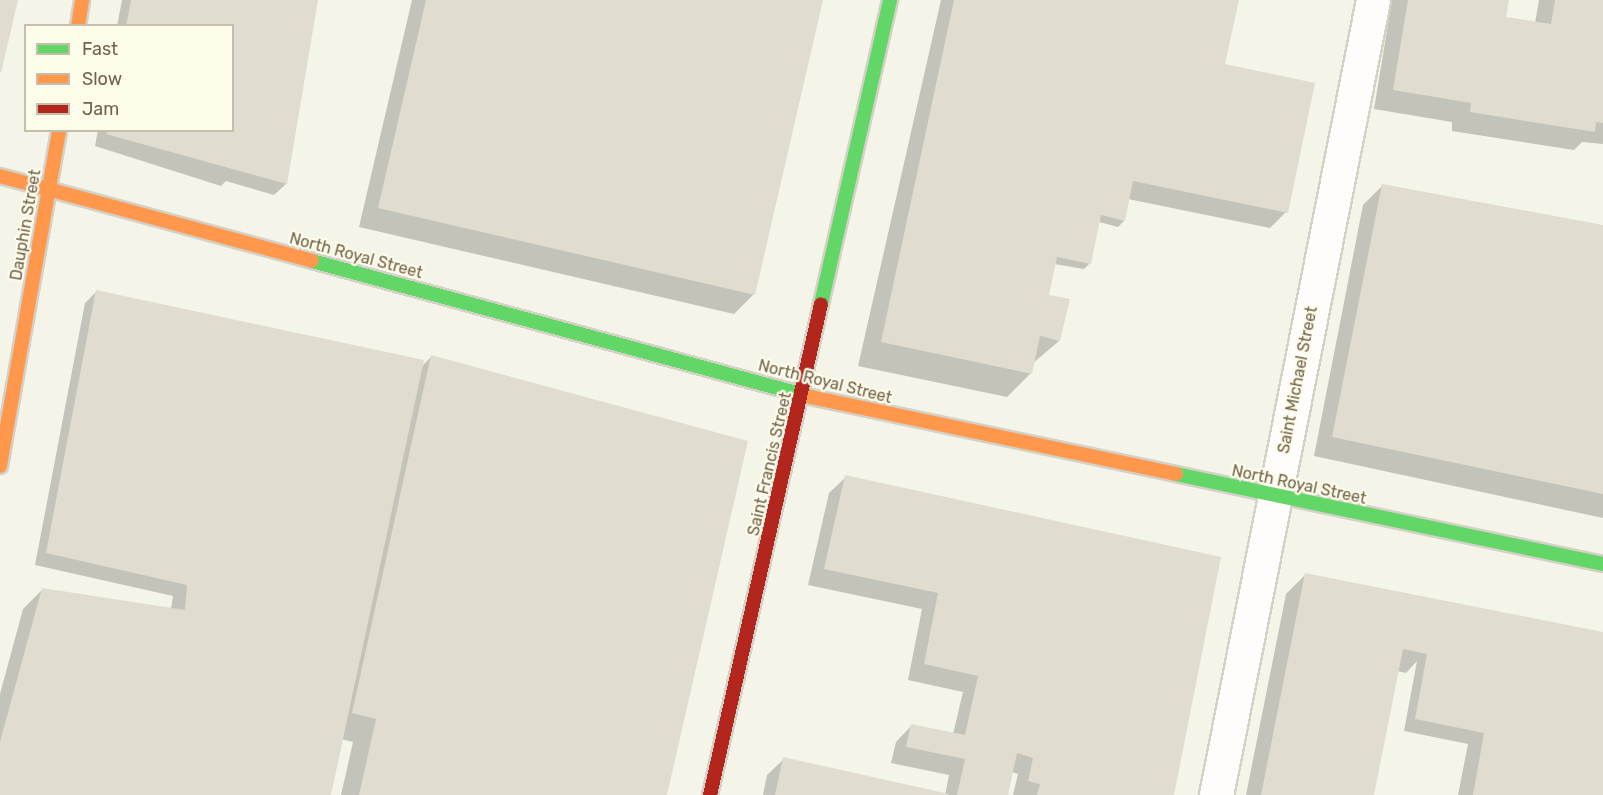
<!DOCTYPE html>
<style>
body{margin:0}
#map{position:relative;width:1603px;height:795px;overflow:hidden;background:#f5f4e9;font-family:Rubik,sans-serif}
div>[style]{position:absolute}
.shadow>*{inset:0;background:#0003}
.building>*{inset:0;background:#e0dcd0}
.roads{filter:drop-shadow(2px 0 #d4d1c7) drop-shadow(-2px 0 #d4d1c7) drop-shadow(0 2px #d4d1c7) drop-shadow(0 -2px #d4d1c7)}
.street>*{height:33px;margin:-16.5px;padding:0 16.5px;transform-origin:16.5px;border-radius:16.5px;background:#fefdfc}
.fast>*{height:14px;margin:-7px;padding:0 7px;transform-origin:7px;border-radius:7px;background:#63d668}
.slow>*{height:14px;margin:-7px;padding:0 7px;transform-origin:7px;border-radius:7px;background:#ff974d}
.jam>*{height:14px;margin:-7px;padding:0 7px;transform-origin:7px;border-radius:7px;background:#b3261e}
span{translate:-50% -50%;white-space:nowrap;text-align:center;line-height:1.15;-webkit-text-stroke:4.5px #fdfbea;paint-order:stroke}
.street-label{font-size:16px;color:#70634c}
.legend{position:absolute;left:24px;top:24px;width:210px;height:108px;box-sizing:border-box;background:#fdfbea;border:2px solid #c5beab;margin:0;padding:8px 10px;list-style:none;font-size:18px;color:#70634c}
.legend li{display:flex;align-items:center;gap:12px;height:30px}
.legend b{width:30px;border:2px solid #c5beab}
</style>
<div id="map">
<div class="shadow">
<i style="clip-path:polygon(122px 0,316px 0,286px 184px,274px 195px,226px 181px,221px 186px,95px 146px,98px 130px,232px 130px,232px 26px,117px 26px)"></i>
<i style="clip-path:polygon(412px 0,822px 0,754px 294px,734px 314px,359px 227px)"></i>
<i style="clip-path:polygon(941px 0,1237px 0,1224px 63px,1286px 212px,1270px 228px,1128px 199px,1124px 221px,1118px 227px,1099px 222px,1090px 263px,1084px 269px,1054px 264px,1047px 296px,1059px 341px,1032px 364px,1031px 373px,1007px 397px,858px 366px)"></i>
<i style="clip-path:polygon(1392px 0,1508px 0,1505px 18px,1535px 23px,1539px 0,1603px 0,1603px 144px,1582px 142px,1574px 150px,1452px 131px,1452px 122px,1374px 109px)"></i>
<i style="clip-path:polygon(1383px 185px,1603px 226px,1603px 518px,1314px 456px,1363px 205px)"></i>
<i style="clip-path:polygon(97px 291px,421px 367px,431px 357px,665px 795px,341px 795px,353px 742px,341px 739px,329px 795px,0 795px,0 694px,23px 609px,43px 589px,171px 609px,173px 596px,35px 565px,85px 303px)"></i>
<i style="clip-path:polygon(846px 477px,1170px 795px,1013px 795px,1018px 774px,1012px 772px,1007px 795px,763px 795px,767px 775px,784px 759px,945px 795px,949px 775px,891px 763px,896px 742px,912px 725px,953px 734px,963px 692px,908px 680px,922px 609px,808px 585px,829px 493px)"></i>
<i style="clip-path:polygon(1306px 574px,1603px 634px,1603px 795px,1458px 795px,1468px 744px,1404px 731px,1417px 661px,1406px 673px,1397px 671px,1372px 795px,1246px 795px,1286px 594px)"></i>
</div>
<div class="building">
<i style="clip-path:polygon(0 0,18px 0,1px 73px,0 72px)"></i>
<i style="clip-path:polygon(131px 0,318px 0,287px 184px,106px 134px,107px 130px,232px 130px,232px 26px,126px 26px)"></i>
<i style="clip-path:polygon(426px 0,823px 0,755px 295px,378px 208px)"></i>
<i style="clip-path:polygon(954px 0,1239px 0,1225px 64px,1315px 83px,1288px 213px,1133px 181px,1125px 221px,1101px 215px,1091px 264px,1057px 257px,1049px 295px,1070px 299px,1060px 341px,1040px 336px,1032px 374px,881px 342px)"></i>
<i style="clip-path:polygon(1408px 0,1509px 0,1506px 17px,1551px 24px,1555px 0,1603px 0,1603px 123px,1596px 122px,1595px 132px,1470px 112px,1471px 103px,1393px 90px)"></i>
<i style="clip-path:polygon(1382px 184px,1603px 225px,1603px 494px,1332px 437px)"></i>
<i style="clip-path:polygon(96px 290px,424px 360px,331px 795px,0 795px,0 742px,42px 588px,185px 610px,187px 585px,46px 553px)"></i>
<i style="clip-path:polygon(431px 355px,748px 441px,667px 795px,359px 795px,376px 719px,352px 713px)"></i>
<i style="clip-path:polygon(845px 475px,1221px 557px,1174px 795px,1037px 795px,1040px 784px,1028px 781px,1033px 758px,1017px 753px,1008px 795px,957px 795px,965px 759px,906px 747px,911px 724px,965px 735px,978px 676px,924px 664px,938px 593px,824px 569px)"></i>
<i style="clip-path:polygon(1305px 573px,1603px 632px,1603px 795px,1473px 795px,1484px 733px,1415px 719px,1427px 654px,1403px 649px,1374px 795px,1261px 795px)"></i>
<i style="clip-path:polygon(783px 757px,949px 794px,948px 795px,775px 795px)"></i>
</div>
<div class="roads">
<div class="street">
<i style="left:1216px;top:795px;width:810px;rotate:-78.83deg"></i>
</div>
<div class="fast">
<i style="left:312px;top:261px;width:517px;rotate:15.25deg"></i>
<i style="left:821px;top:304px;width:312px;rotate:-77.2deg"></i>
<i style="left:1176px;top:474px;width:436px;rotate:11.9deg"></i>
</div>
<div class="slow">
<i style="left:78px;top:26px;width:26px;rotate:-81deg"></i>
<i style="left:0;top:176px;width:323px;rotate:15.2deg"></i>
<i style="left:811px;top:397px;width:373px;rotate:11.9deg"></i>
<i style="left:0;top:466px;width:341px;rotate:-80deg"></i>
</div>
<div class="jam">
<i style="left:710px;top:795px;width:503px;rotate:-77.26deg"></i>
</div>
</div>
<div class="street-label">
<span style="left:26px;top:225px;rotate:-80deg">Dauphin Street</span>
<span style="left:356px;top:256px;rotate:15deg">North Royal Street</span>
<span style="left:1298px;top:380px;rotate:-79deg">Saint Michael Street</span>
<span style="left:825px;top:382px;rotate:14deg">North Royal Street</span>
<span style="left:770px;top:464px;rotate:-77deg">Saint Francis Street</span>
<span style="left:1299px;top:485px;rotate:12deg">North Royal Street</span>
</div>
<ul class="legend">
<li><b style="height:8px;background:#63d668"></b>Fast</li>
<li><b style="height:8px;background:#ff974d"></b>Slow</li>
<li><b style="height:8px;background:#b3261e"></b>Jam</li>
</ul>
</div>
